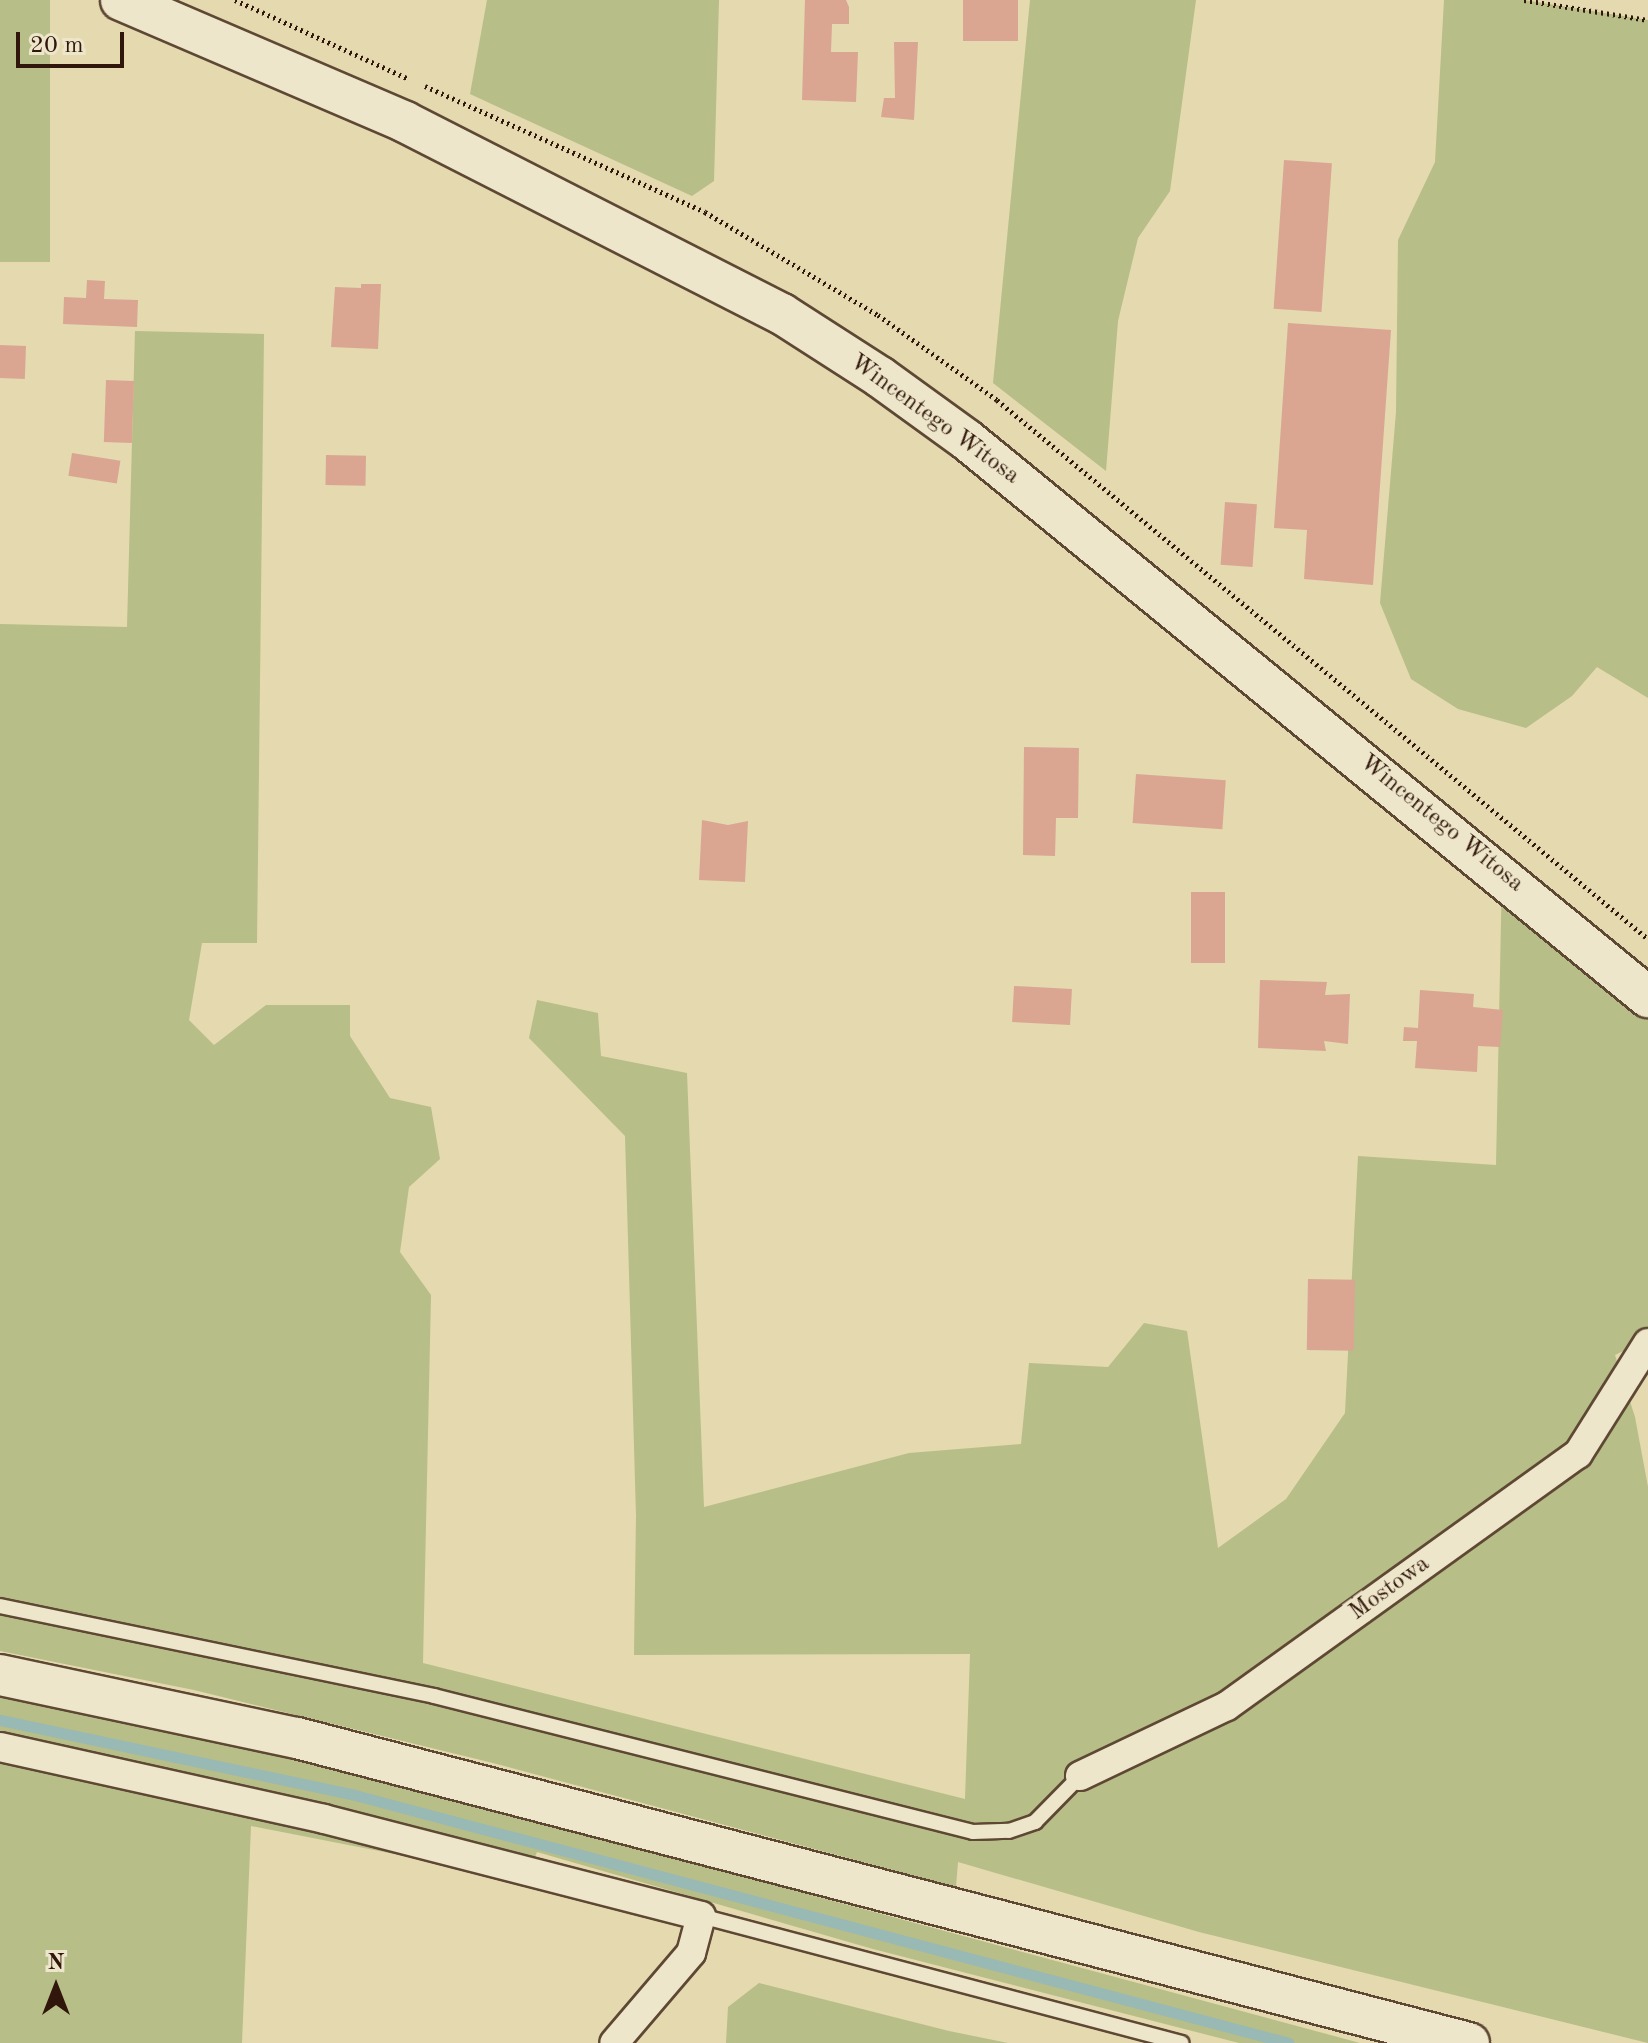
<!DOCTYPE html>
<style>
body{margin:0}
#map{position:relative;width:1648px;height:2043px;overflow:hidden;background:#e4d9af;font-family:"Old Standard TT",serif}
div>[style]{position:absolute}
.green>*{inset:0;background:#b7be88;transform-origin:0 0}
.stream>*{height:11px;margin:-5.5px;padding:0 5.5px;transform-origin:5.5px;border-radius:5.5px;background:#98b9b4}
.building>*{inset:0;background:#daa691;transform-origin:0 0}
.path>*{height:5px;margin-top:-2.5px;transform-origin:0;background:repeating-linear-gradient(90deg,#31170b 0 2px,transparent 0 6px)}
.roads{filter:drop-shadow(2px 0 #5e4834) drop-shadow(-2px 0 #5e4834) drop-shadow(0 2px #5e4834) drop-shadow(0 -2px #5e4834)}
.lane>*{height:14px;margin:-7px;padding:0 7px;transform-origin:7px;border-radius:7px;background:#ede6cb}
.street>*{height:28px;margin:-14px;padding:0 14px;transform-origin:14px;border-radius:14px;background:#ede6cb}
.secondary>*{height:40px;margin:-20px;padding:0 20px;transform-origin:20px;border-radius:20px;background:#ede6cb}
span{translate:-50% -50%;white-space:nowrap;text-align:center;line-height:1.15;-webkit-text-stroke:7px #ede6cb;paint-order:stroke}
.street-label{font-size:24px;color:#31170b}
.north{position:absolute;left:16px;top:1947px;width:80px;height:80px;-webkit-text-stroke:6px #ede6cb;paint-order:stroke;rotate:0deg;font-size:22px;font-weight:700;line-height:32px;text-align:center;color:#31170b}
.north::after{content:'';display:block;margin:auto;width:28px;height:36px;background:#31170b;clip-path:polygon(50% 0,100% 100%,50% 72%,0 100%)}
.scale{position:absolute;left:16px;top:32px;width:108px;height:36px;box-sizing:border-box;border:4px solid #31170b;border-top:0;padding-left:10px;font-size:24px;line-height:28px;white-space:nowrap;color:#31170b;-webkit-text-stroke:6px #ede6cb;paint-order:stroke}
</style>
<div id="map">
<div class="green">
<i style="left:0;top:0;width:50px;height:262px"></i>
<i style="clip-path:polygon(487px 0,719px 0,714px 181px,692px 196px,470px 94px)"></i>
<i style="clip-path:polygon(1030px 0,1196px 0,1170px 191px,1138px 238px,1118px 321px,1106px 471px,993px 383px)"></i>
<i style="clip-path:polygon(1444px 0,1524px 0,1648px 20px,1648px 698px,1597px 667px,1572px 696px,1526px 728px,1458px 709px,1411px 679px,1380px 603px,1396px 412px,1398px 240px,1435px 162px)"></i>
<i style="clip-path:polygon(135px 331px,264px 334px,257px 943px,202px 943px,189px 1020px,214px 1045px,266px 1005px,350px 1005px,350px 1036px,390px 1098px,431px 1107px,440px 1159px,409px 1187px,400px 1252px,431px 1295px,423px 1663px,965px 1799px,970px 1654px,634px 1655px,636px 1515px,625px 1136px,529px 1038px,537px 1000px,598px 1013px,601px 1056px,687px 1073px,704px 1507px,909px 1453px,1021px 1444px,1029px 1363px,1108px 1367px,1144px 1323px,1187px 1331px,1218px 1548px,1286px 1499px,1345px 1413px,1358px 1156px,1496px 1165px,1502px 874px,1648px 997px,1648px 1339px,1615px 1355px,1635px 1417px,1648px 1487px,1648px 2043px,1199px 1932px,958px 1862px,956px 1887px,493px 1763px,194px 1690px,0 1651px,0 624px,127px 627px)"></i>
<i style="clip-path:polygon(0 1696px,154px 1724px,489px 1808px,1360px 2043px,1239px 2043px,873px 1949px,537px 1852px,523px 1887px,420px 1859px,251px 1826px,242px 2043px,0 2043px)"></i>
<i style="clip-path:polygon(759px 1983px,949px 2031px,1008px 2043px,726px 2043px,728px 2007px)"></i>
</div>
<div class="stream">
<i style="left:0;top:1720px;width:359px;rotate:11.9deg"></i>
<i style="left:351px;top:1794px;width:970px;rotate:14.87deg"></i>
</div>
<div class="building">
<i style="clip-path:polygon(805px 0,846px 0,849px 7px,849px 24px,832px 24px,831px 52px,858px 52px,856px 102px,802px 100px)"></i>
<i style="left:963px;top:0;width:55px;height:41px"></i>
<i style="clip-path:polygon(894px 42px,918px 42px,914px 120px,881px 117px,884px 98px,895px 98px)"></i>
<i style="left:1284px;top:160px;width:48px;height:149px;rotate:4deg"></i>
<i style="clip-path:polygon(87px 280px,105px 281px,104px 299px,138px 300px,137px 327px,63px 324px,64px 297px,86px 298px)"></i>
<i style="clip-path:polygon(361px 284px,381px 284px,378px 349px,331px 347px,335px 287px,361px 288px)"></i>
<i style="clip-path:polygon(1288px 323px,1391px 330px,1373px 585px,1304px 579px,1307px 530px,1274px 528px)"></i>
<i style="left:0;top:345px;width:26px;height:33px;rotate:2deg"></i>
<i style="left:106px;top:380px;width:28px;height:62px;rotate:2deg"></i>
<i style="left:72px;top:453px;width:49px;height:23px;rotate:9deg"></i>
<i style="left:326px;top:455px;width:40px;height:30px;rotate:1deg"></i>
<i style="left:1225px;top:502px;width:32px;height:63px;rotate:4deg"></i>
<i style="clip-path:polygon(1024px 747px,1079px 748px,1078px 818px,1056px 818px,1055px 856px,1023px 855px)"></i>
<i style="left:1136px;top:774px;width:90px;height:49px;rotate:4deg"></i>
<i style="clip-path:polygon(702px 820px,728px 825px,748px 821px,745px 882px,699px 880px)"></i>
<i style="left:1191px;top:892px;width:34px;height:71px"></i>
<i style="clip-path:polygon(1260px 980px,1327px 982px,1325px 995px,1350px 994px,1348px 1044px,1324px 1041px,1326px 1051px,1258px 1048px)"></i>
<i style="left:1014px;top:986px;width:58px;height:36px;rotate:3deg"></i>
<i style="clip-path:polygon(1420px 990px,1474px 994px,1473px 1007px,1503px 1010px,1500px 1047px,1478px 1046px,1477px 1072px,1415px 1068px,1417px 1041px,1403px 1041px,1404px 1027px,1418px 1028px)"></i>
<i style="left:1308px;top:1279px;width:47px;height:71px;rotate:1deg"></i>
</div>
<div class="path">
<i style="left:235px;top:0;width:191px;rotate:24.4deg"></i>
<i style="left:1524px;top:0;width:126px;rotate:9.2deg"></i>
<i style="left:425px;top:86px;width:307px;rotate:24.2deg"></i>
<i style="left:705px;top:212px;width:201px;rotate:30.8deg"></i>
<i style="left:878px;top:315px;width:146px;rotate:35.5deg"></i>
<i style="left:997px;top:400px;width:845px;rotate:39.62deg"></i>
</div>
<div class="roads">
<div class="lane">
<i style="left:0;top:1606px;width:443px;rotate:11.7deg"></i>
<i style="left:434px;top:1696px;width:556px;rotate:14.16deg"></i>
<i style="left:973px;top:1832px;width:36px;rotate:-2deg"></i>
<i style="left:1009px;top:1831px;width:28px;rotate:-19deg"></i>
<i style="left:1035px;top:1822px;width:64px;rotate:-45.6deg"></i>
<i style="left:701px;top:1916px;width:497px;rotate:14.8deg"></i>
</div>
<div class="street">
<i style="left:0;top:1747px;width:332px;rotate:12.5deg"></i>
<i style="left:324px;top:1819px;width:389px;rotate:14.4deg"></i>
<i style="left:701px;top:1916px;width:38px;rotate:105deg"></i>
<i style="left:691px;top:1953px;width:118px;rotate:130.5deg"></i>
<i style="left:1080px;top:1776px;width:163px;rotate:-25.5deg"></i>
<i style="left:1227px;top:1706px;width:432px;rotate:-35.7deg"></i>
<i style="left:1578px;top:1454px;width:131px;rotate:-57.8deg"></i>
</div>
<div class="secondary">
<i style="left:121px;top:0;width:309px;rotate:23.2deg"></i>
<i style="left:405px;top:122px;width:423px;rotate:27deg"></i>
<i style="left:782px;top:314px;width:117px;rotate:32.7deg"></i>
<i style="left:880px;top:377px;width:107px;rotate:35.9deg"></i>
<i style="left:967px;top:440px;width:880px;rotate:39.28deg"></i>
<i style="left:0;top:1675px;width:304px;rotate:12deg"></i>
<i style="left:297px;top:1738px;width:1211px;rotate:14.59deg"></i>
</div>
</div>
<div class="street-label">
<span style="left:934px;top:420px;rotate:36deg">Wincentego Witosa</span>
<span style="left:1441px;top:824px;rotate:39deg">Wincentego Witosa</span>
<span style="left:1390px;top:1589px;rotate:-36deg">Mostowa</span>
</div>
<div class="north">N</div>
<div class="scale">20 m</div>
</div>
